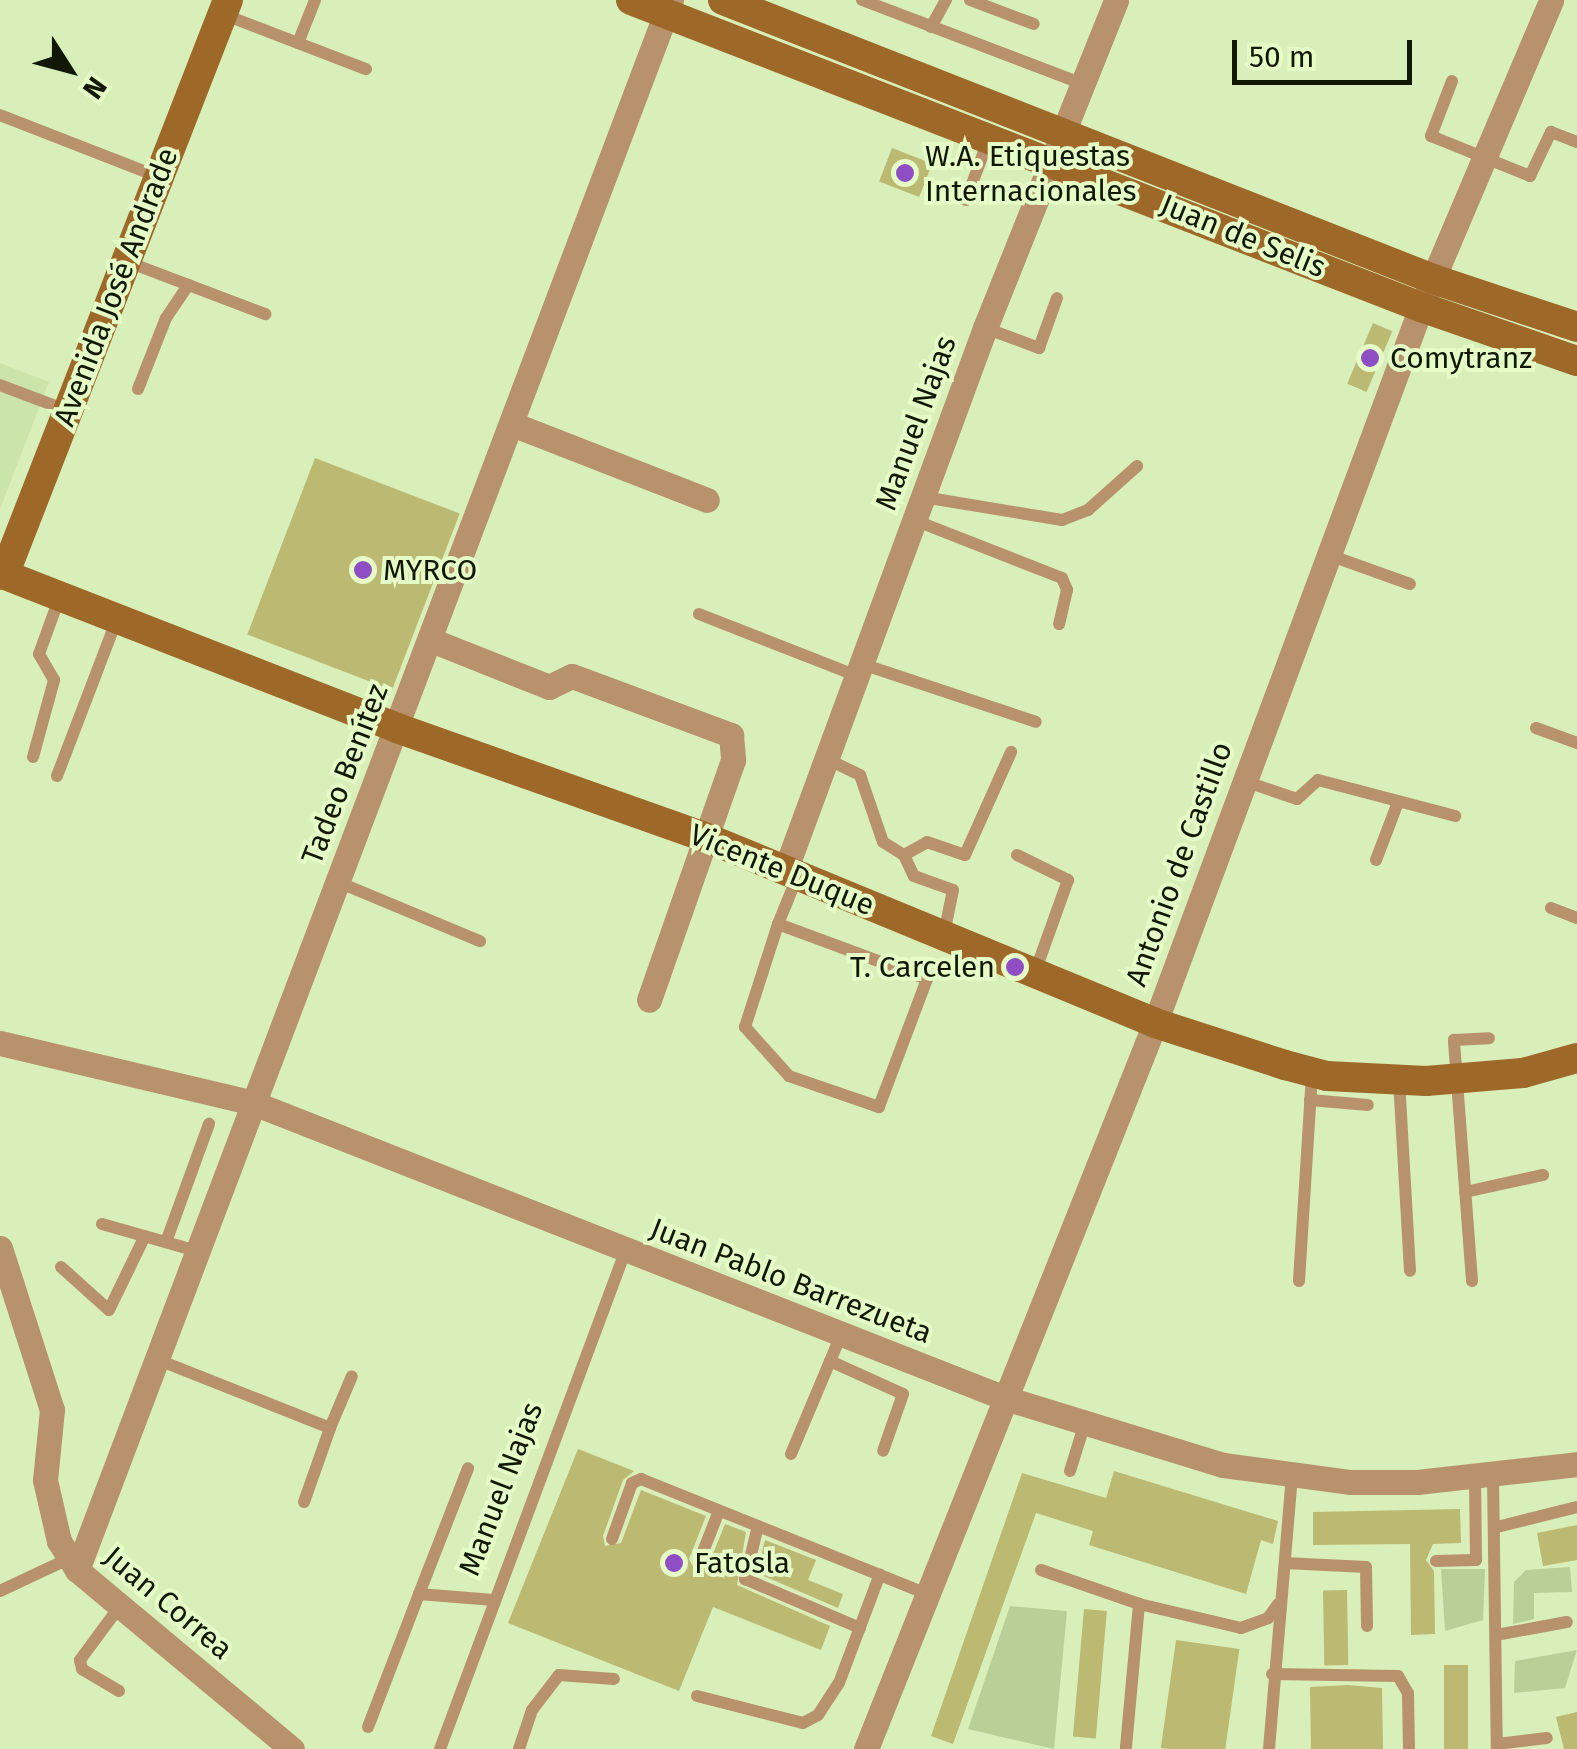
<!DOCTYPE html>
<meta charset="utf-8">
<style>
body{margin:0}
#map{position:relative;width:1577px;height:1749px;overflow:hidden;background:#d8efba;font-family:"Fira Sans",sans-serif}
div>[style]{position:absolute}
.built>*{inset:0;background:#cae4a9}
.green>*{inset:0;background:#b8d098}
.building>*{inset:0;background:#bbb972;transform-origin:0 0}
.lane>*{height:12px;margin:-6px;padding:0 6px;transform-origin:6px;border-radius:6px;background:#b7926c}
.street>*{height:25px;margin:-12.5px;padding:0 12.5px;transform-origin:12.5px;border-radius:12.5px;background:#b7926c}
.secondary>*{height:30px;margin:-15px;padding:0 15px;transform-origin:15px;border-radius:15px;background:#9e6829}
.dots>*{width:28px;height:28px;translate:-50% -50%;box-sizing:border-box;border:5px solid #e5fcc7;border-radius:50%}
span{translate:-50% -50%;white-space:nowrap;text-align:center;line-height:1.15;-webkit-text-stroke:8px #e5fcc7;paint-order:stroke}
.poi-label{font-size:30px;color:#111906}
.left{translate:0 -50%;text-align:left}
.right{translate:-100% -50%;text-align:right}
.street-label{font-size:30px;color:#111906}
.north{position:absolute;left:20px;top:20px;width:100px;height:100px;-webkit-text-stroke:8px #e5fcc7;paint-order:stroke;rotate:126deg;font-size:28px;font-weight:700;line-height:40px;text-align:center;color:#111906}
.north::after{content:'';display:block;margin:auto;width:35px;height:45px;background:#111906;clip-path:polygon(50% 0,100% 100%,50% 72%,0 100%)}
.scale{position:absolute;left:1232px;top:40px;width:180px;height:45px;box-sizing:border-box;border:5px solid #111906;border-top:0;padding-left:12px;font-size:30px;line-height:35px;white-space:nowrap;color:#111906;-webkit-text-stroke:8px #e5fcc7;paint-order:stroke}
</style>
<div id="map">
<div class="built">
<i style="clip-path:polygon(0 363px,49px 382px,0 509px)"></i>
</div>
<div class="green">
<i style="clip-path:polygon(1570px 1567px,1572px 1592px,1534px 1593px,1534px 1619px,1513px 1624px,1514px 1582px,1526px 1570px)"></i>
<i style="clip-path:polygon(1441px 1569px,1485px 1569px,1483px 1620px,1445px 1631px)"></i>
<i style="clip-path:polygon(1010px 1606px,1067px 1611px,1054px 1749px,968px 1729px)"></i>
<i style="clip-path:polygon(1577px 1650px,1565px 1688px,1514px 1693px,1515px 1661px)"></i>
</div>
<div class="building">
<i style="left:892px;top:148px;width:43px;height:36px;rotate:21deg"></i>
<i style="left:1373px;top:323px;width:21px;height:66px;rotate:23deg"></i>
<i style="left:315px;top:458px;width:155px;height:189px;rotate:21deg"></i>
<i style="clip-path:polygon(578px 1449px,634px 1471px,623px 1480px,603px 1536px,605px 1546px,621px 1543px,641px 1490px,706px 1516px,689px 1559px,696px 1572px,708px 1566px,725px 1524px,746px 1532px,737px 1585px,830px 1626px,821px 1650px,713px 1607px,679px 1691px,508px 1623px)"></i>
<i style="clip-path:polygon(1114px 1471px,1278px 1521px,1273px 1544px,1261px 1540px,1246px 1594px,1089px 1545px,1093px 1531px,1036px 1513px,953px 1744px,931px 1736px,1022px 1473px,1106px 1498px)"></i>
<i style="clip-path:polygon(1460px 1509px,1461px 1543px,1433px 1544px,1426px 1560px,1434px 1571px,1435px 1634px,1411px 1635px,1410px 1544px,1313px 1545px,1313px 1512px)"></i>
<i style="clip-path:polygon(1577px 1525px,1577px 1560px,1543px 1566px,1537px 1533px)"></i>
<i style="clip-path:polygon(765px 1540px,816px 1560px,808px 1580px,843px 1594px,838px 1608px,757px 1573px)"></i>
<i style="left:1347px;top:1590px;width:75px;height:24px;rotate:89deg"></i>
<i style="left:1084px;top:1609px;width:23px;height:128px;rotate:5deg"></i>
<i style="left:1176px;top:1640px;width:64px;height:109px;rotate:8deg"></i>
<i style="left:1444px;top:1665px;width:24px;height:84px"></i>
<i style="clip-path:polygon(1348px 1685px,1382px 1688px,1383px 1749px,1311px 1749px,1310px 1687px)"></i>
<i style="clip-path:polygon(1577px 1712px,1577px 1749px,1564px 1749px,1556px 1717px)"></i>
</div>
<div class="lane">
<i style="left:862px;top:0;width:236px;rotate:20.8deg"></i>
<i style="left:970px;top:0;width:68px;rotate:20.6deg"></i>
<i style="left:225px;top:15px;width:151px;rotate:21deg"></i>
<i style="left:931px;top:27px;width:31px;rotate:-61deg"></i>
<i style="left:298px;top:43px;width:46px;rotate:-68.4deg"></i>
<i style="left:1452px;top:81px;width:59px;rotate:110.9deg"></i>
<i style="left:1431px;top:136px;width:107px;rotate:22deg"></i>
<i style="left:1530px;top:176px;width:49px;rotate:-64.5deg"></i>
<i style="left:1551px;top:132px;width:28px;rotate:21deg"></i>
<i style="left:0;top:115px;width:171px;rotate:21.3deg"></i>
<i style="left:966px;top:200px;width:66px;rotate:-69.6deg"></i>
<i style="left:128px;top:262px;width:147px;rotate:20.8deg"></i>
<i style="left:985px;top:328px;width:58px;rotate:20.3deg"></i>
<i style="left:1039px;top:348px;width:53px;rotate:-70.2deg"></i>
<i style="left:0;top:385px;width:71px;rotate:20.7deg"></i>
<i style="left:138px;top:389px;width:76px;rotate:-68.5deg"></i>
<i style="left:166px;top:318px;width:40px;rotate:-56deg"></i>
<i style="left:923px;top:497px;width:141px;rotate:9.4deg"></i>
<i style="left:1062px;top:520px;width:28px;rotate:-21deg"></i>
<i style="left:1088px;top:510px;width:66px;rotate:-41.9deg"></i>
<i style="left:914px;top:520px;width:159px;rotate:21.4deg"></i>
<i style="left:1062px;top:578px;width:13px;rotate:67deg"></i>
<i style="left:1067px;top:590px;width:35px;rotate:103deg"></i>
<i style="left:1329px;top:555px;width:86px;rotate:19.7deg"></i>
<i style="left:699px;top:614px;width:170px;rotate:21.4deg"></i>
<i style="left:862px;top:664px;width:183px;rotate:18.4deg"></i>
<i style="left:1536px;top:728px;width:44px;rotate:20.1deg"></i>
<i style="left:33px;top:757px;width:80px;rotate:-74.7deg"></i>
<i style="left:54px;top:680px;width:30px;rotate:-120deg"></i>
<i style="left:39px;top:654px;width:59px;rotate:-70deg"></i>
<i style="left:827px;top:759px;width:37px;rotate:26deg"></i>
<i style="left:860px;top:775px;width:71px;rotate:71.1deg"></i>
<i style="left:883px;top:842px;width:25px;rotate:32deg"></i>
<i style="left:904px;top:855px;width:26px;rotate:-29deg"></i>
<i style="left:927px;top:842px;width:40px;rotate:18.9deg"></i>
<i style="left:965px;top:855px;width:113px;rotate:-65.9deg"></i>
<i style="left:57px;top:776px;width:168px;rotate:-69.1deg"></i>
<i style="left:1244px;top:781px;width:56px;rotate:18.8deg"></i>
<i style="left:1297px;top:799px;width:28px;rotate:-42deg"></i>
<i style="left:1318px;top:780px;width:142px;rotate:14.7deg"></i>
<i style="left:904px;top:855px;width:23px;rotate:65deg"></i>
<i style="left:914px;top:876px;width:41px;rotate:19.7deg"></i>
<i style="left:953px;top:890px;width:45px;rotate:101.6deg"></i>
<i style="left:1017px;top:855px;width:57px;rotate:26.1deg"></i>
<i style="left:1068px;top:880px;width:98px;rotate:109.7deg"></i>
<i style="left:1376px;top:860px;width:62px;rotate:-69.2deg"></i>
<i style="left:338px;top:882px;width:154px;rotate:22.6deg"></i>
<i style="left:1551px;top:908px;width:28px;rotate:21deg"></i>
<i style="left:778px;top:924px;width:159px;rotate:20.3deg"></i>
<i style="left:927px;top:979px;width:137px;rotate:110.6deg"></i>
<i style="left:879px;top:1107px;width:95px;rotate:-161deg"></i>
<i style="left:789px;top:1076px;width:66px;rotate:-131.9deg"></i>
<i style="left:745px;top:1027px;width:108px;rotate:-72.2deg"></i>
<i style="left:778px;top:924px;width:53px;rotate:-67.8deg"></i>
<i style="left:1399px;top:1080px;width:191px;rotate:86.7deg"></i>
<i style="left:1310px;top:1100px;width:58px;rotate:4.9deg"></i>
<i style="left:1465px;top:1192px;width:80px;rotate:-12.3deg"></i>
<i style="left:102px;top:1224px;width:99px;rotate:15.9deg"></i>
<i style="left:166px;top:1242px;width:126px;rotate:-70deg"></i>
<i style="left:61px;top:1267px;width:64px;rotate:41.9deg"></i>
<i style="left:109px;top:1310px;width:82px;rotate:-64.1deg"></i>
<i style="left:1299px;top:1281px;width:206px;rotate:-86.4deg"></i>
<i style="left:1472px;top:1281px;width:242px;rotate:-94.3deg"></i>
<i style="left:1454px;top:1040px;width:35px;rotate:-3deg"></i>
<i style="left:156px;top:1359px;width:187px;rotate:21.6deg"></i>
<i style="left:330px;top:1428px;width:56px;rotate:-67.1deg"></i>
<i style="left:830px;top:1361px;width:80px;rotate:24.3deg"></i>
<i style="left:903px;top:1394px;width:60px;rotate:109.3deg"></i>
<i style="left:791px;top:1454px;width:129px;rotate:-67.2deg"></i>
<i style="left:1070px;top:1471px;width:47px;rotate:-72.7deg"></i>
<i style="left:1493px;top:1476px;width:273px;rotate:89.2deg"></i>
<i style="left:304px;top:1502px;width:78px;rotate:-70.6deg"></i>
<i style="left:758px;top:1526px;width:55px;rotate:103.8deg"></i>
<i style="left:745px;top:1579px;width:125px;rotate:23.1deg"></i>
<i style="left:1497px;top:1527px;width:82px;rotate:-14deg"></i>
<i style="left:612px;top:1539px;width:59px;rotate:-70.3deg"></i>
<i style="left:632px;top:1483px;width:10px;rotate:-24deg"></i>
<i style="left:641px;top:1479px;width:308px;rotate:21.9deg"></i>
<i style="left:1436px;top:1561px;width:40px;rotate:-1.4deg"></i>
<i style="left:1476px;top:1560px;width:82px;rotate:-90.7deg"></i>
<i style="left:699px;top:1562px;width:55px;rotate:-68.6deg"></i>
<i style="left:1285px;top:1563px;width:81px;rotate:2.8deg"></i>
<i style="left:1366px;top:1567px;width:59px;rotate:89deg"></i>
<i style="left:1041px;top:1570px;width:104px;rotate:19.1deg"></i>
<i style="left:1139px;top:1604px;width:105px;rotate:13.2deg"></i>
<i style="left:1241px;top:1628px;width:29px;rotate:-20deg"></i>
<i style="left:1268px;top:1618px;width:17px;rotate:-54deg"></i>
<i style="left:0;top:1591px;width:77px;rotate:-25.2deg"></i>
<i style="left:419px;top:1594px;width:135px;rotate:-68.7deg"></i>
<i style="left:1496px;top:1635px;width:72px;rotate:-10.4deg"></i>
<i style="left:1272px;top:1674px;width:126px;rotate:0.9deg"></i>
<i style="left:1398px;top:1676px;width:20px;rotate:60deg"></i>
<i style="left:1408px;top:1693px;width:56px;rotate:89deg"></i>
<i style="left:119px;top:1691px;width:43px;rotate:-149.3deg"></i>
<i style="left:82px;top:1669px;width:9px;rotate:-103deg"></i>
<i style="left:80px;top:1660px;width:67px;rotate:-53.5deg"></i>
<i style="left:697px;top:1696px;width:109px;rotate:14.3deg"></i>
<i style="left:803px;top:1723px;width:17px;rotate:-28deg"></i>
<i style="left:818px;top:1715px;width:38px;rotate:-57deg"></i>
<i style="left:839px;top:1683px;width:116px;rotate:-69.4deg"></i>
<i style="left:368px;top:1727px;width:142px;rotate:-69deg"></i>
<i style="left:419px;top:1594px;width:75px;rotate:4.6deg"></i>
<i style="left:1497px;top:1744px;width:50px;rotate:-6.8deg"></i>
<i style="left:1126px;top:1747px;width:144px;rotate:-84.8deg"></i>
<i style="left:440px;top:1749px;width:530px;rotate:-69.58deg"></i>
<i style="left:519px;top:1749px;width:41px;rotate:-71.6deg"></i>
<i style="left:532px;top:1710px;width:44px;rotate:-52.4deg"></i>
<i style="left:559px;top:1675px;width:55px;rotate:4.2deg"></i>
<i style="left:1269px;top:1749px;width:274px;rotate:-85.2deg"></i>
</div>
<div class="street">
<i style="left:512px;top:424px;width:209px;rotate:21.3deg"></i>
<i style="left:431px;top:640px;width:127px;rotate:21.7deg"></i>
<i style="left:549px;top:687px;width:25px;rotate:-26deg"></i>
<i style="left:572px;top:676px;width:170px;rotate:20.4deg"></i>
<i style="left:731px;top:735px;width:25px;rotate:85deg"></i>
<i style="left:733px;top:760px;width:254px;rotate:109.3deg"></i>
<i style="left:785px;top:871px;width:579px;rotate:-69.78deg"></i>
<i style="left:985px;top:328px;width:353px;rotate:-68.2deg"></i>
<i style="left:0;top:1043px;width:260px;rotate:13.3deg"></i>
<i style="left:253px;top:1103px;width:808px;rotate:21.42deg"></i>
<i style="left:1005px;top:1398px;width:228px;rotate:17.1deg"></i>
<i style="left:1223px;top:1465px;width:129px;rotate:7.6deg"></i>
<i style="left:1351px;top:1482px;width:66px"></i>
<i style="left:1417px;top:1482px;width:161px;rotate:-6.4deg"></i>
<i style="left:0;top:1248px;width:170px;rotate:72.2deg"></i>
<i style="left:52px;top:1410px;width:70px;rotate:95.7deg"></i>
<i style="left:45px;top:1480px;width:63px;rotate:77.1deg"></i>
<i style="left:59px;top:1541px;width:34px;rotate:58deg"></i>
<i style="left:77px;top:1570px;width:280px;rotate:39.8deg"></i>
<i style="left:77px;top:1570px;width:1679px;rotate:-69.28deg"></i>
<i style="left:866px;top:1749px;width:781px;rotate:-68.29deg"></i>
<i style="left:1155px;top:1023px;width:764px;rotate:-69.62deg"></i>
<i style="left:1421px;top:307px;width:333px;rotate:-67deg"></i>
</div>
<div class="secondary">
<i style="left:631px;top:0;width:848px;rotate:21.24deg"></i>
<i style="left:1421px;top:307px;width:165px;rotate:19.1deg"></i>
<i style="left:723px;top:0;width:763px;rotate:21.45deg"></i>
<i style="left:1433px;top:279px;width:152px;rotate:18.4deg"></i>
<i style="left:0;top:573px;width:426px;rotate:21.3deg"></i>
<i style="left:397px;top:728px;width:329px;rotate:19.5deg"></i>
<i style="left:707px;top:838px;width:485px;rotate:22.4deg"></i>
<i style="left:1155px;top:1023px;width:137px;rotate:17.9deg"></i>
<i style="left:1285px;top:1065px;width:43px;rotate:14.7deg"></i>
<i style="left:1327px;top:1076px;width:99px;rotate:2.9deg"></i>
<i style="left:1426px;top:1081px;width:97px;rotate:-4.7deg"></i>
<i style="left:1523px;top:1073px;width:56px;rotate:-15.5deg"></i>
<i style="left:4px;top:575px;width:617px;rotate:-68.72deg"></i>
</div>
<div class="dots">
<i style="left:905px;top:173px;background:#8f4ec3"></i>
<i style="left:1370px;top:358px;background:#8f4ec3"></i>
<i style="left:363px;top:570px;background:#8f4ec3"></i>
<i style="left:1015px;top:967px;background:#8f4ec3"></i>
<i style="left:674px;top:1563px;background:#8f4ec3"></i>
</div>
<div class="poi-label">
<span class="left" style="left:925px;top:173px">W.A. Etiquestas<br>Internacionales</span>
<span class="left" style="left:1390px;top:358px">Comytranz</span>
<span class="left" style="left:383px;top:570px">MYRCO</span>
<span class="right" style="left:995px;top:967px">T. Carcelen</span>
<span class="left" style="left:694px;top:1563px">Fatosla</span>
</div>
<div class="street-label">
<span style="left:1243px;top:236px;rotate:22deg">Juan de Selis</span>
<span style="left:116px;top:287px;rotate:-69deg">Avenida José Andrade</span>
<span style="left:916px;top:423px;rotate:-70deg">Manuel Najas</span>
<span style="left:345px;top:774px;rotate:-69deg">Tadeo Benítez</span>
<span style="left:1179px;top:864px;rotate:-70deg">Antonio de Castillo</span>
<span style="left:782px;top:870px;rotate:22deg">Vicente Duque</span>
<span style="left:791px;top:1281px;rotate:21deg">Juan Pablo Barrezueta</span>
<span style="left:501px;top:1489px;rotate:-69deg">Manuel Najas</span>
<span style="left:168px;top:1603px;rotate:40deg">Juan Correa</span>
</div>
<div class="north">N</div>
<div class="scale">50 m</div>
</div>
